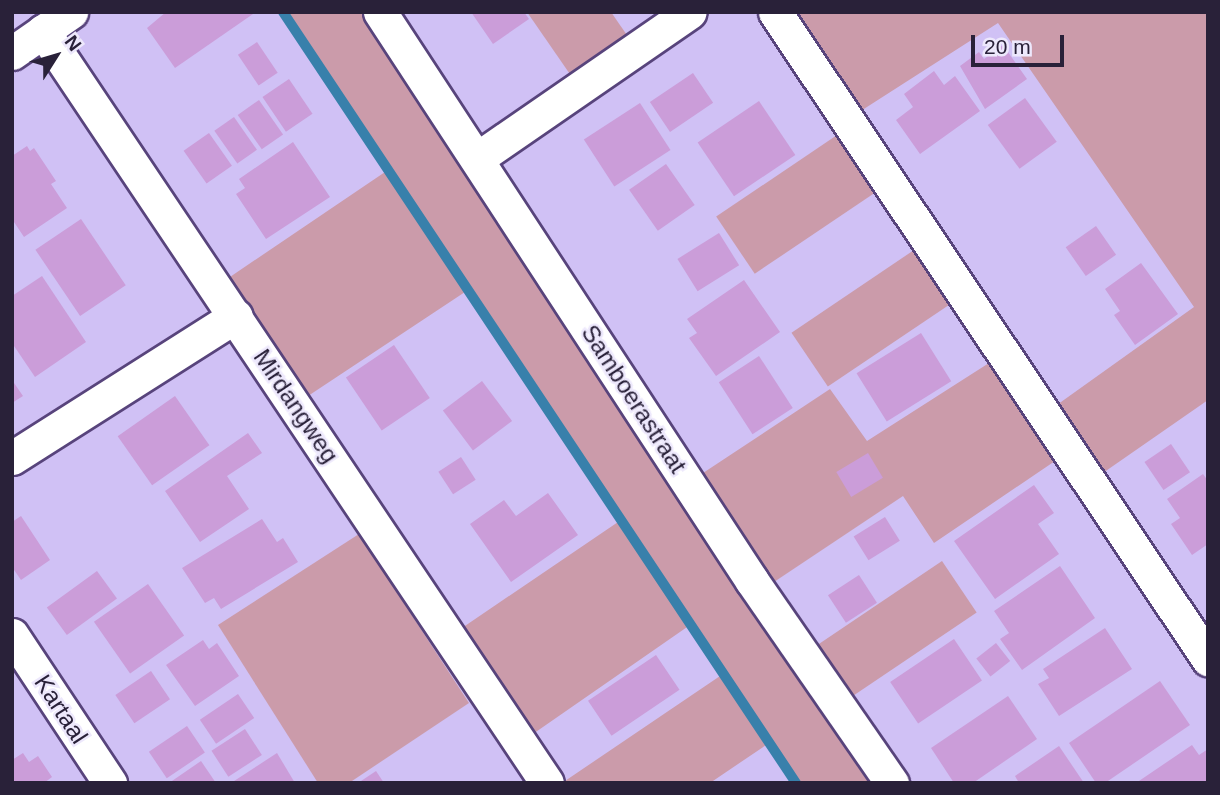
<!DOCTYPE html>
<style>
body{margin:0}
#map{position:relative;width:1220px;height:795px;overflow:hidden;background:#d0c1f5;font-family:Helvetica,sans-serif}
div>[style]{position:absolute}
.green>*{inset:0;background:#cb9baa;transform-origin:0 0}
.stream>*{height:10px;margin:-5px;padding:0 5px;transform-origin:5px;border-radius:5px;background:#3880ab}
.building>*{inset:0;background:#cb9dd9;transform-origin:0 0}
.roads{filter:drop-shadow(2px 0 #58447c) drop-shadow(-2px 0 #58447c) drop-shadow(0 2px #58447c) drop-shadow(0 -2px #58447c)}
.minor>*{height:33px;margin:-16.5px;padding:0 16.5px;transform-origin:16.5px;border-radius:16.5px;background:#fff}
span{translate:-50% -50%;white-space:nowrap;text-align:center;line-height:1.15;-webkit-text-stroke:5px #ede8fc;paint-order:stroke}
.street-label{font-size:24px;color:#292139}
.frame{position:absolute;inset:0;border:14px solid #292139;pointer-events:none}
.north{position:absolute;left:21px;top:21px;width:70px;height:70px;-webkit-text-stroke:5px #ede8fc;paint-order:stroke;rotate:53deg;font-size:19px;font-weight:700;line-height:28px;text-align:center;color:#292139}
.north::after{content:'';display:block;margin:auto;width:24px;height:32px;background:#292139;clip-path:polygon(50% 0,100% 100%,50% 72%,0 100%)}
.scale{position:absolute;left:971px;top:35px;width:93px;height:32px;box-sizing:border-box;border:4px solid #292139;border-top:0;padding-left:9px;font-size:21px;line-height:24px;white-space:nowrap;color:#292139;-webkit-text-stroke:5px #ede8fc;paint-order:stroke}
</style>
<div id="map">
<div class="green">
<i style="clip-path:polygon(283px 12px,363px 12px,742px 586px,880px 783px,796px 783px,769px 743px,710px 783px,562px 783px,723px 674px,690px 625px,530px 736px,459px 630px,621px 520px,468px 290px,305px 398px,227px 279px,388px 170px)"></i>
<i style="clip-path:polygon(527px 12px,611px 12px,631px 41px,574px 80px)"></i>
<i style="clip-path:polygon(788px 12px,1208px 12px,1208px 400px,1100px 475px,1054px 407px,1194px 307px,998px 23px,856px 114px)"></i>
<i style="left:843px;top:131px;width:69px;height:153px;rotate:56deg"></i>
<i style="left:920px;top:246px;width:65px;height:155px;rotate:56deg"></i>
<i style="clip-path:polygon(989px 363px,1055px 461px,934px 543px,903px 496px,774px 582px,700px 475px,830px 389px,867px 441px)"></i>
<i style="clip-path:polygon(359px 534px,469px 703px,349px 783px,318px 783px,218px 625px)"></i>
<i style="left:942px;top:561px;width:62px;height:157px;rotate:56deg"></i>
</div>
<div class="stream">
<i style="left:283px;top:12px;width:926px;rotate:56.36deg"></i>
</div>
<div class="building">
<i style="clip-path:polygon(166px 12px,252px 12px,253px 14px,175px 68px,147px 28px)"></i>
<i style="clip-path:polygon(471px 12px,524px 12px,529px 19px,493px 44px)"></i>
<i style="left:257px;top:42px;width:37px;height:23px;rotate:56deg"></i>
<i style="clip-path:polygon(1003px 45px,1027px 79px,985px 109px,960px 66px,979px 52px,984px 59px)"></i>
<i style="clip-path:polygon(934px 71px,944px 85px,955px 76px,980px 111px,920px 154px,896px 120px,913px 107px,904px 94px)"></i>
<i style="left:693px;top:73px;width:36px;height:52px;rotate:56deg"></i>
<i style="left:289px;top:79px;width:42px;height:32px;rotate:56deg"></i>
<i style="left:1025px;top:98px;width:54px;height:46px;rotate:54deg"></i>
<i style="left:259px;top:100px;width:42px;height:26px;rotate:55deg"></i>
<i style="left:759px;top:101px;width:65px;height:74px;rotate:56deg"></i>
<i style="left:640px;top:103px;width:56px;height:67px;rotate:57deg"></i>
<i style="left:234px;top:117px;width:40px;height:24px;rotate:55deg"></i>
<i style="left:209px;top:133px;width:40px;height:31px;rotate:55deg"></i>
<i style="clip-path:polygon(293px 142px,330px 197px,266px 239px,236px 194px,245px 188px,239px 179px)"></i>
<i style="clip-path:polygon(27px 146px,30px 151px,34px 148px,56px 181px,51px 184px,67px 208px,24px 237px,12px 219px,12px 156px)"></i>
<i style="left:666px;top:164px;width:50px;height:45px;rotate:55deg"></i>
<i style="left:81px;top:219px;width:80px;height:55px;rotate:56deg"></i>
<i style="left:1096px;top:226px;width:35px;height:37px;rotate:55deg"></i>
<i style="left:719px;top:233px;width:38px;height:49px;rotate:58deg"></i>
<i style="clip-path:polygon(1141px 263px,1178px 314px,1135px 345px,1114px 315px,1120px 311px,1105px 289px)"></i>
<i style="clip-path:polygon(42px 276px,86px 342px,35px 377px,12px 343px,12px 296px)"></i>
<i style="clip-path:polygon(744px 280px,780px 332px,716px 376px,689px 338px,697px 333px,687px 319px)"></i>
<i style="left:921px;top:333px;width:57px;height:76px;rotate:58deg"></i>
<i style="left:394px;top:345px;width:64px;height:58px;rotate:56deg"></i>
<i style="left:759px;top:356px;width:62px;height:48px;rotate:57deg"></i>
<i style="clip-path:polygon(12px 380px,23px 396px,12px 403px)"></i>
<i style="left:482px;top:381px;width:50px;height:49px;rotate:53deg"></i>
<i style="left:175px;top:396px;width:60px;height:70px;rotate:55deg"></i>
<i style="clip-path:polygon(248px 433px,262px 453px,227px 476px,249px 509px,200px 542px,165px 491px)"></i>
<i style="left:1171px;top:444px;width:34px;height:32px;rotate:56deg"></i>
<i style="left:868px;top:453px;width:29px;height:37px;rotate:59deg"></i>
<i style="left:461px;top:457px;width:27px;height:27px;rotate:57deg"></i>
<i style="clip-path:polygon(1203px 474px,1208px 481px,1208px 544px,1192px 555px,1171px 524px,1180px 518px,1167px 499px)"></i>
<i style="clip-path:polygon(1034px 485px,1054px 513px,1038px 524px,1059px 554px,995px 599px,954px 541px)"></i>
<i style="clip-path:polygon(548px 493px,578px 535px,511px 582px,470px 524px,504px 500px,516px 516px)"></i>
<i style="clip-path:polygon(21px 516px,50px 560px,21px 580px,12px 567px,12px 522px)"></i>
<i style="left:885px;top:517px;width:28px;height:37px;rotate:58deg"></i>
<i style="clip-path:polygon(262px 519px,277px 542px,283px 538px,298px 562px,221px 609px,214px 598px,205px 603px,182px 568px)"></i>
<i style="clip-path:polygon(1060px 566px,1095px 618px,1022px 670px,1000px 639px,1009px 633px,994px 611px)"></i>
<i style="left:97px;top:571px;width:34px;height:62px;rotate:54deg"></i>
<i style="left:859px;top:575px;width:33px;height:37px;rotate:57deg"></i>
<i style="left:148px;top:584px;width:63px;height:66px;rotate:55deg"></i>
<i style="clip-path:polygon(1105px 628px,1132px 669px,1059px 716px,1038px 684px,1049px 678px,1043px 669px)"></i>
<i style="left:954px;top:639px;width:50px;height:77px;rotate:56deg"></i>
<i style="clip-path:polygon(203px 640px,209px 649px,217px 643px,239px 676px,195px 706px,166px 665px)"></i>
<i style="left:996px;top:643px;width:23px;height:25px;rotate:52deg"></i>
<i style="left:656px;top:655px;width:42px;height:82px;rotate:56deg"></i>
<i style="left:151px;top:671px;width:34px;height:43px;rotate:56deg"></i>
<i style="clip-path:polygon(1160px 681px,1190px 725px,1105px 783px,1096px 783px,1069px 743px)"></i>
<i style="left:238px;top:694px;width:29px;height:46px;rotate:56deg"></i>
<i style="clip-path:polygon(1008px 696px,1037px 739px,973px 783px,954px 783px,931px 748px)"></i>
<i style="left:187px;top:726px;width:32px;height:46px;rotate:56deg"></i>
<i style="left:245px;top:729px;width:31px;height:40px;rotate:57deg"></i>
<i style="clip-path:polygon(1192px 745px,1199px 755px,1208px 749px,1207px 783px,1136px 783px)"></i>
<i style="clip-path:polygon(1059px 746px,1084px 783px,1019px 783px,1015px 776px)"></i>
<i style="clip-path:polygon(23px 753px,29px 762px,38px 756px,52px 777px,44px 783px,12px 783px,12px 760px)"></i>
<i style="clip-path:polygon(277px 753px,295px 783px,231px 783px)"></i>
<i style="clip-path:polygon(201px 761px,216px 783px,169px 783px)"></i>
<i style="clip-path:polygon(376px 771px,384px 783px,358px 783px)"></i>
</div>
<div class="roads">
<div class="minor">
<i style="left:380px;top:12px;width:680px;rotate:56.82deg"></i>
<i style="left:752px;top:581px;width:246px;rotate:55.3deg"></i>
<i style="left:775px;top:12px;width:779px;rotate:56.21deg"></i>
<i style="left:43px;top:31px;width:905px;rotate:56.17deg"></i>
<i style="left:12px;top:53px;width:72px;rotate:-34.8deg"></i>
<i style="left:478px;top:158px;width:257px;rotate:-34.6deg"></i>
<i style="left:12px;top:458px;width:265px;rotate:-32.4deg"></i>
<i style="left:12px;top:635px;width:178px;rotate:56.5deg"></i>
</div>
</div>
<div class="street-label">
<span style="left:634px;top:399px;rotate:57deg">Samboerastraat</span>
<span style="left:296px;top:406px;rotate:56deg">Mirdangweg</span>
<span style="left:61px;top:709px;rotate:57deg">Kartaal</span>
</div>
<div class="frame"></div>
<div class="north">N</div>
<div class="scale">20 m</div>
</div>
